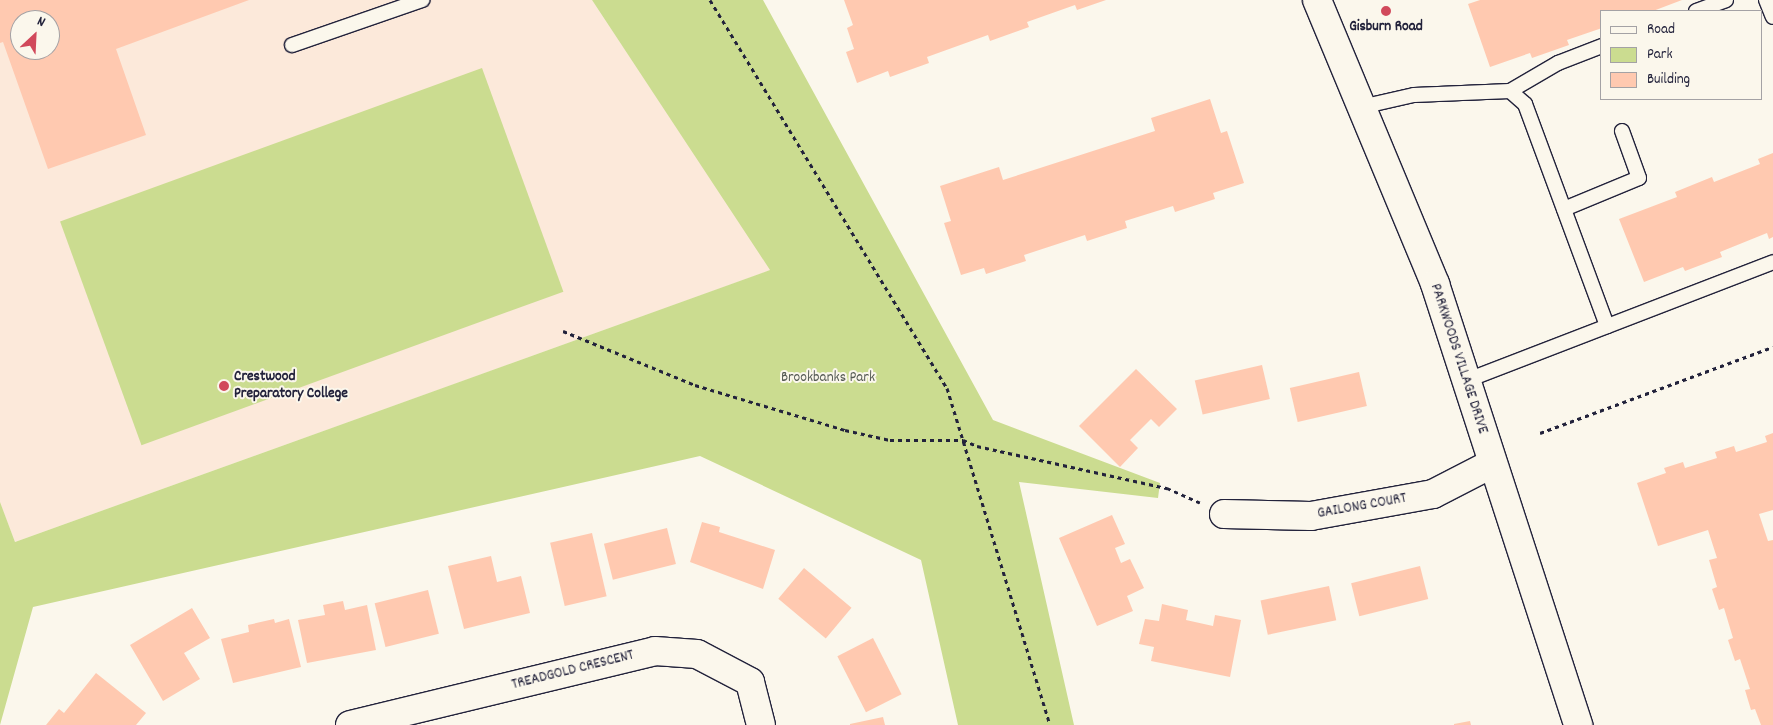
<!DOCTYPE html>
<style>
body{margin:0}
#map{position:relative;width:1773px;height:725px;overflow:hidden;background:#fbf7ec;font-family:Dekko,sans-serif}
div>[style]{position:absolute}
.built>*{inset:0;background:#fce9da}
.green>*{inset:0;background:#cbdc90;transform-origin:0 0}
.building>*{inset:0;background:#ffc9b0;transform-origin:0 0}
.path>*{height:3px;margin-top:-1.5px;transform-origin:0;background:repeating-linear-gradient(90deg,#22223b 0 4px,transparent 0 8px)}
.roads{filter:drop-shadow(1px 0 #22223b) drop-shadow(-1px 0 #22223b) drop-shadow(0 1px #22223b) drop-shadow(0 -1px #22223b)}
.lane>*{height:14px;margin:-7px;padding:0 7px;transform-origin:7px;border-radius:7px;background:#fbf7ec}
.street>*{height:28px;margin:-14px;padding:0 14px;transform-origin:14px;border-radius:14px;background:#fbf7ec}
.secondary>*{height:28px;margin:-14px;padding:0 14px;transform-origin:14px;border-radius:14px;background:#fbf7ec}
.dots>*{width:14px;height:14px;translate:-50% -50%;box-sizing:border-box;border:2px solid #fbf7ec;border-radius:50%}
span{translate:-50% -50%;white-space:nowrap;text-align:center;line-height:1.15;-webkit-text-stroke:4px #fbf7ec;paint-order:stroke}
.poi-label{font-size:15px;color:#22223b;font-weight:700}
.left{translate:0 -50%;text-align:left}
.street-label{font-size:15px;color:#22223b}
.park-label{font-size:15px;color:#555a54}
.legend{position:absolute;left:1600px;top:10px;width:162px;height:90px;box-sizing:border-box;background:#fbf7ec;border:1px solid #a4a2a5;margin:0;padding:6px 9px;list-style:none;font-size:15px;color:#22223b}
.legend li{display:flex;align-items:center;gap:10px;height:25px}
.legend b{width:25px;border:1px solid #a4a2a5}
.north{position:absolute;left:10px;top:10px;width:50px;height:50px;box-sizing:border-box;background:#fbf7ec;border:1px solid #a4a2a5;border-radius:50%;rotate:25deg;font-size:14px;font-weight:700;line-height:20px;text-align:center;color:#22223b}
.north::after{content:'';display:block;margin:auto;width:18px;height:22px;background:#d1495b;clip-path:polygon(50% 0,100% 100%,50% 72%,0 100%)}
</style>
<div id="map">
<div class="built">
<i style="clip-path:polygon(evenodd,0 0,592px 0,771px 270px,15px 542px,0 503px,0 0,20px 20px,50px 20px,50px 50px,20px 50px,20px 20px)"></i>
</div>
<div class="green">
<i style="clip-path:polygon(592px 0,763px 0,993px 420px,1160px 483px,1158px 498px,1019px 482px,1074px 725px,958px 725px,921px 560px,700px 456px,33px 607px,0 725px,0 502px,15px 542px,770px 270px)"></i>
<i style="left:482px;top:68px;width:238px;height:449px;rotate:70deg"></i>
</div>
<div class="building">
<i style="clip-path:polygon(evenodd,0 0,249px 0,116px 49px,146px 135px,48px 169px,3px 42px,0 43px,0 0,20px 20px,50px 20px,50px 50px,20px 50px,20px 20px)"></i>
<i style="clip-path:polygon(844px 0,1106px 0,1077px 10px,1075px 5px,1027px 22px,1029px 27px,990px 41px,988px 35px,927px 57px,929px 63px,890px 77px,888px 71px,857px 83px,846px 52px,854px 49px,847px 28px,853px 25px)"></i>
<i style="clip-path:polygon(1480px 0,1682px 0,1653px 11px,1602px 11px,1602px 28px,1567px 40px,1569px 45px,1532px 58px,1530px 53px,1490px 67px,1468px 4px)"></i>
<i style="clip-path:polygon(1210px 99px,1221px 133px,1227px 131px,1244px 183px,1213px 193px,1215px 199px,1175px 212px,1173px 206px,1125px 221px,1127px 228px,1087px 241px,1085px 235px,1024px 255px,1026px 261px,986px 274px,984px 268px,961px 275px,944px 223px,951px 221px,940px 186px,999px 167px,1003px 180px,1155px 131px,1151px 118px)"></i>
<i style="clip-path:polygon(1773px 153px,1773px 237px,1769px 239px,1767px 233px,1720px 252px,1722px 257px,1685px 271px,1683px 267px,1644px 282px,1619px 219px,1677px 197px,1675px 192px,1712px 177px,1714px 182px,1760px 164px,1758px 159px)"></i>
<i style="left:1262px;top:365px;width:35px;height:69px;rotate:77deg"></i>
<i style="clip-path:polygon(1136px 369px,1177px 409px,1159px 427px,1151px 419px,1130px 440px,1138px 448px,1120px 467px,1079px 426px)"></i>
<i style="left:1359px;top:372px;width:35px;height:71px;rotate:77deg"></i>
<i style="clip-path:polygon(1773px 433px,1773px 510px,1759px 514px,1768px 541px,1773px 540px,1773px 725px,1761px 725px,1755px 709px,1751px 710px,1745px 690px,1750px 689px,1740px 659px,1735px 661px,1728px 640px,1733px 638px,1724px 608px,1719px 610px,1712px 589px,1717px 587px,1709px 560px,1717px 558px,1708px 530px,1658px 546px,1637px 483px,1666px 473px,1664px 468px,1683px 462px,1685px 468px,1717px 458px,1715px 452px,1734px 446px,1736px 452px,1767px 442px,1765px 436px)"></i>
<i style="clip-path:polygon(1112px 515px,1125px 544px,1115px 548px,1121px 563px,1130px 559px,1144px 588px,1127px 596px,1133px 611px,1097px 626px,1059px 538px)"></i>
<i style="clip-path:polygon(702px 522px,720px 527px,719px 532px,775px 550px,763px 589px,690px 562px)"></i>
<i style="left:667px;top:528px;width:37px;height:65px;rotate:76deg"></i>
<i style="left:592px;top:533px;width:65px;height:43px;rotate:77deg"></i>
<i style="clip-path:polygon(491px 556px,497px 582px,521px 576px,530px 613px,464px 629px,448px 566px)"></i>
<i style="left:1420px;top:566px;width:34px;height:71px;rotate:76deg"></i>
<i style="left:804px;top:568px;width:62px;height:40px;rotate:40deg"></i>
<i style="left:1329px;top:586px;width:35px;height:70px;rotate:78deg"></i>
<i style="left:428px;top:590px;width:45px;height:55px;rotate:76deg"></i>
<i style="clip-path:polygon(343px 601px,345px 610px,367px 605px,376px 650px,307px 663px,298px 620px,325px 615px,323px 605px)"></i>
<i style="clip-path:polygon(1162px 604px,1188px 610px,1186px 620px,1213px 626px,1215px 615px,1241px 620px,1230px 677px,1151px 661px,1154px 647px,1139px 644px,1145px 619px,1159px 621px)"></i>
<i style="clip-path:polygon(192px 608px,210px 638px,184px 653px,200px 679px,163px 701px,130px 645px)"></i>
<i style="clip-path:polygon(274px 619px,275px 623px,289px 619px,301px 667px,233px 683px,221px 639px,249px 632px,248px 625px)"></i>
<i style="left:873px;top:638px;width:63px;height:40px;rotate:63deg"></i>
<i style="clip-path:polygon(96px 673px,146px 713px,136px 725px,46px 725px,59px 709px,64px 713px)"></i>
<i style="clip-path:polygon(883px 717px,885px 725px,850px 725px,850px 724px)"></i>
<i style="clip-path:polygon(1470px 721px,1471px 725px,1454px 725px,1454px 724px)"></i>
</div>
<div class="path">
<i style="left:710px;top:0;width:455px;rotate:58.6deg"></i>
<i style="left:947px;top:388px;width:352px;rotate:73deg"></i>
<i style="left:563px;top:331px;width:143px;rotate:22.2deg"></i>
<i style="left:695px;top:385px;width:157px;rotate:16.7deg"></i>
<i style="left:845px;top:430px;width:46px;rotate:12.5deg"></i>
<i style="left:890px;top:440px;width:73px"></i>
<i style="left:963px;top:440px;width:15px;rotate:23deg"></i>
<i style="left:977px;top:446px;width:195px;rotate:12.5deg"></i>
<i style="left:1167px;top:488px;width:36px;rotate:24deg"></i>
<i style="left:1540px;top:433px;width:248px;rotate:-20.3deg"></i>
</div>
<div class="roads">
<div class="lane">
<i style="left:1766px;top:0;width:18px;rotate:68deg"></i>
<i style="left:1696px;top:11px;width:32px;rotate:-20deg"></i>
<i style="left:292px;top:45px;width:138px;rotate:-19.1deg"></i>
<i style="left:1510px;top:91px;width:56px;rotate:-30.3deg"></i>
<i style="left:1558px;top:63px;width:47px;rotate:-21.1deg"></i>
<i style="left:1361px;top:107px;width:54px;rotate:-12.8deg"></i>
<i style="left:1414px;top:95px;width:96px;rotate:-2.4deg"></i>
<i style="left:1510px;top:91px;width:20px;rotate:41deg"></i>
<i style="left:1525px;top:104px;width:237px;rotate:69.7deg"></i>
<i style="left:1564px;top:209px;width:81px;rotate:-22.5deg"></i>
<i style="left:1639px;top:178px;width:50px;rotate:-109.9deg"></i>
<i style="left:1465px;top:381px;width:330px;rotate:-21.1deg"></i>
</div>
<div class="street">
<i style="left:1224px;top:514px;width:87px;rotate:1.3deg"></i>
<i style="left:1311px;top:516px;width:124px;rotate:-10.2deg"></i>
<i style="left:1433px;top:494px;width:65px;rotate:-27.3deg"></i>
<i style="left:350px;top:725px;width:314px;rotate:-13.6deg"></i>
<i style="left:655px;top:651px;width:42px;rotate:4.1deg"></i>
<i style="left:697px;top:654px;width:60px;rotate:27.8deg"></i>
<i style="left:750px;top:682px;width:44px;rotate:75.7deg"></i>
</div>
<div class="secondary">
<i style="left:1317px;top:0;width:308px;rotate:67.4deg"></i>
<i style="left:1435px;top:284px;width:464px;rotate:72deg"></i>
</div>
</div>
<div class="dots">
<i style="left:1386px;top:11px;background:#d1495b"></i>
<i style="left:224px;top:386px;background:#d1495b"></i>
</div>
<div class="poi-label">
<span style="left:1386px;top:28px">Gisburn Road</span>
<span class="left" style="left:234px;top:386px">Crestwood<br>Preparatory College</span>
</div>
<div class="street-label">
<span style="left:1458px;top:359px;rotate:72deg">PARKWOODS VILLAGE DRIVE</span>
<span style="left:1362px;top:507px;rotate:-10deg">GAILONG COURT</span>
<span style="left:573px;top:671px;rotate:-14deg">TREADGOLD CRESCENT</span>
</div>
<div class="park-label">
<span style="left:828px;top:379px">Brookbanks Park</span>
</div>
<ul class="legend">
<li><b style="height:6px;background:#fbf7ec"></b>Road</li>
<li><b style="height:14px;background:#cbdc90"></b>Park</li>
<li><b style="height:14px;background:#ffc9b0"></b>Building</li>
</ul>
<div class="north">N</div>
</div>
